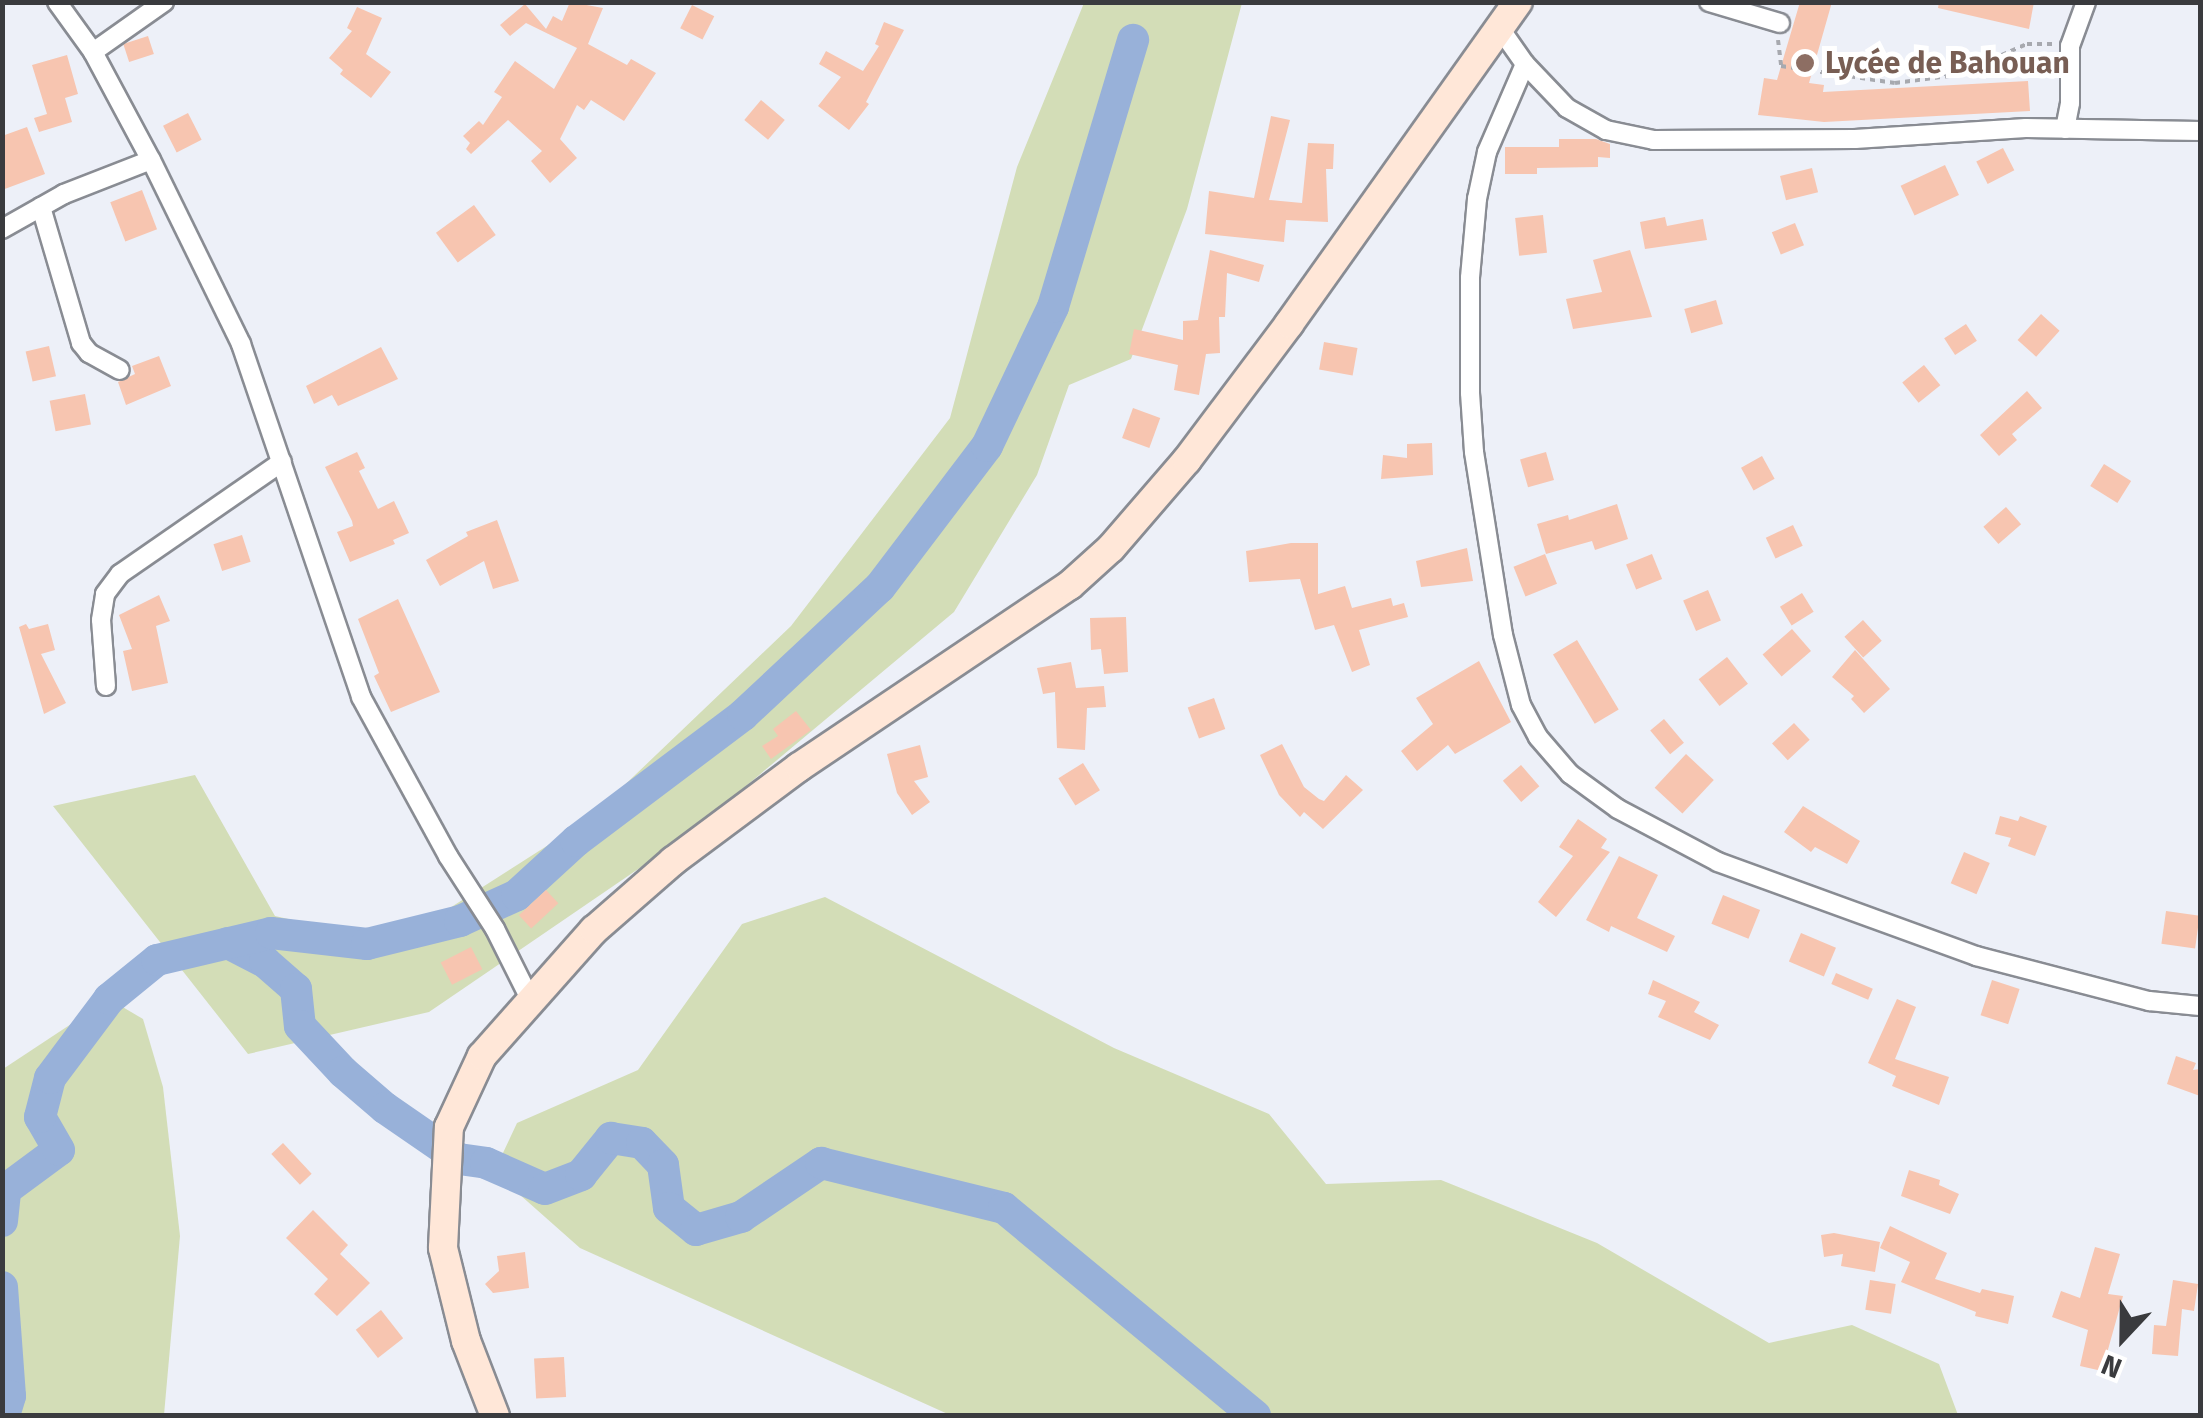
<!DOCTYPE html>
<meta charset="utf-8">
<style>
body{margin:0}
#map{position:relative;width:2203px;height:1418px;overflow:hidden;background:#edf0f8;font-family:"Fira Sans",sans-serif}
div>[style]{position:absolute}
.green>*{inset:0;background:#d3ddb7}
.river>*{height:32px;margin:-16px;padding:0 16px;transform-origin:16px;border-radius:16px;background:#98b1d9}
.building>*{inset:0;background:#f7c5b0;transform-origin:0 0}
.path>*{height:4px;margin-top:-2px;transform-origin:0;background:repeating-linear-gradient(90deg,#a7a9af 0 5px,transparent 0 10px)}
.roads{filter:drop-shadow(2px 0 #898c93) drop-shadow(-2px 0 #898c93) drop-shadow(0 2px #898c93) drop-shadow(0 -2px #898c93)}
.street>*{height:18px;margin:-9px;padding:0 9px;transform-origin:9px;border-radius:9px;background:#fff}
.secondary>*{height:28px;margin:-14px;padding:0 14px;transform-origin:14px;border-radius:14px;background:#ffe7d8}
.dots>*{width:28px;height:28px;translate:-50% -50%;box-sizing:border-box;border:5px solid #fff;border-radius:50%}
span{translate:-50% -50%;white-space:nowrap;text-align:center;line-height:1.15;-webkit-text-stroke:10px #fff;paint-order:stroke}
.education-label{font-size:30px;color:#785e54;font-weight:700}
.left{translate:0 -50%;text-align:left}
.frame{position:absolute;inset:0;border:5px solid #3a3b3e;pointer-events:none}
.north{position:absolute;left:2073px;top:1288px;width:100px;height:100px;-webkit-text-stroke:8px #fff;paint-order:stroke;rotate:202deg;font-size:28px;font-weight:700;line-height:40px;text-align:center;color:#3a3b3e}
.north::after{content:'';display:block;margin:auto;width:35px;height:45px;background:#3a3b3e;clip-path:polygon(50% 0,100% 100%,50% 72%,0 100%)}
</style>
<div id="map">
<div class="green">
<i style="clip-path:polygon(1084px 3px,1242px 3px,1187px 209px,1131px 359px,1069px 385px,1037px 475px,954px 612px,685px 837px,429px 1012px,248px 1054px,53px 806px,195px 775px,275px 916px,395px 943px,589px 819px,791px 626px,950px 418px,1017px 167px)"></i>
<i style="clip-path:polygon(825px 897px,1114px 1048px,1269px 1114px,1326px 1184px,1441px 1180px,1597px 1243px,1769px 1343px,1852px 1325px,1939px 1364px,1958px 1415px,950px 1415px,580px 1248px,494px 1172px,517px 1123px,638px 1070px,742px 924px)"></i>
<i style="clip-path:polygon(109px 999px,143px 1019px,163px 1087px,180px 1236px,164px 1415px,3px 1415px,3px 1069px)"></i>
</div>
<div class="river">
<i style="left:228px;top:943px;width:42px;rotate:27.2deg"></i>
<i style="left:265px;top:962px;width:41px;rotate:41.1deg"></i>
<i style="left:296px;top:989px;width:37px;rotate:84deg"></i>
<i style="left:300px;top:1026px;width:63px;rotate:46.9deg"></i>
<i style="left:343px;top:1072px;width:55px;rotate:40.6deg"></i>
<i style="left:385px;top:1108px;width:90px;rotate:34.6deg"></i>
<i style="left:459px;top:1159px;width:27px;rotate:8deg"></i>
<i style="left:486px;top:1163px;width:64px;rotate:23.8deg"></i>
<i style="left:545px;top:1189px;width:39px;rotate:-21deg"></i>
<i style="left:581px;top:1175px;width:48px;rotate:-51deg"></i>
<i style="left:611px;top:1138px;width:31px;rotate:9deg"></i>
<i style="left:642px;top:1143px;width:30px;rotate:46deg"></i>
<i style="left:663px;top:1165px;width:43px;rotate:82.1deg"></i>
<i style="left:669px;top:1208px;width:35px;rotate:39deg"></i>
<i style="left:696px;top:1230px;width:47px;rotate:-16.1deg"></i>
<i style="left:741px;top:1217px;width:97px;rotate:-34deg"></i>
<i style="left:821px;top:1163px;width:188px;rotate:13.8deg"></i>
<i style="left:1004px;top:1208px;width:326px;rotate:39.6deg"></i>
<i style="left:2px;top:1221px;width:31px;rotate:-84deg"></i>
<i style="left:5px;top:1190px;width:67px;rotate:-36.5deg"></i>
<i style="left:59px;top:1150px;width:38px;rotate:-120deg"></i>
<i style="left:40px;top:1117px;width:40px;rotate:-75.6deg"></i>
<i style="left:50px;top:1078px;width:99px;rotate:-53.2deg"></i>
<i style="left:109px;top:999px;width:62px;rotate:-39.1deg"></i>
<i style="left:157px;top:960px;width:117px;rotate:-13.3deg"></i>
<i style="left:271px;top:933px;width:97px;rotate:6.5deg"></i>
<i style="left:367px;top:944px;width:96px;rotate:-13.9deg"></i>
<i style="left:460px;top:921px;width:63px;rotate:-24.5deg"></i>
<i style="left:517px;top:895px;width:80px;rotate:-42.5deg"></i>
<i style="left:576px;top:841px;width:209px;rotate:-37deg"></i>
<i style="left:743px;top:715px;width:187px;rotate:-43.1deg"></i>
<i style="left:880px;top:587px;width:177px;rotate:-52.8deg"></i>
<i style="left:987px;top:446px;width:154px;rotate:-64.6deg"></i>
<i style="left:1053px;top:307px;width:279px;rotate:-73.3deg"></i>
<i style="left:2px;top:1287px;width:109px;rotate:85.8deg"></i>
<i style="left:10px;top:1396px;width:21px;rotate:107deg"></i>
</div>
<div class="building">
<i style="clip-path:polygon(570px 2px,603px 8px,588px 44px,627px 65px,631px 59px,656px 73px,624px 121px,591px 100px,584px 110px,577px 105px,560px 139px,577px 158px,550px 183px,531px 161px,542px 151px,508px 120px,471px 154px,466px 149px,470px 143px,463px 136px,479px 121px,483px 125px,502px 97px,494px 92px,515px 61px,554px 89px,577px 48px,526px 23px,510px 36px,500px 25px,525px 4px,546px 29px,553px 16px,562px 21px)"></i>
<i style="clip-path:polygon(1800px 2px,1832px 2px,1809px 83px,1824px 85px,1823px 92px,2028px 81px,2030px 111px,1824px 122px,1758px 115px,1764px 78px,1777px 80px)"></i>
<i style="clip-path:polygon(1939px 2px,2034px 2px,2029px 29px,1938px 8px)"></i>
<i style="left:692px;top:5px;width:25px;height:26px;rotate:27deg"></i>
<i style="clip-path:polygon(357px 7px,382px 18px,366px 54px,391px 72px,371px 98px,340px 74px,343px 70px,329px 58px,352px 31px,347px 28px)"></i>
<i style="clip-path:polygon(884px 22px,904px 30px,866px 102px,869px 104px,849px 130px,818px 106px,841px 77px,819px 64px,826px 51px,863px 71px,879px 46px,875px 44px)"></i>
<i style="left:148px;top:36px;width:19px;height:26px;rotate:72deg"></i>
<i style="clip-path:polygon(67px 55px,78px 94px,65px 98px,72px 122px,39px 132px,34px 118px,47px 114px,32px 65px)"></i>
<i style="left:761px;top:100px;width:31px;height:26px;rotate:40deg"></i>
<i style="left:188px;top:113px;width:30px;height:28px;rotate:63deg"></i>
<i style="clip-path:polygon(1271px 116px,1290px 120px,1269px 200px,1302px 203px,1308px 143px,1334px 144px,1333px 169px,1326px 169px,1328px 222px,1286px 220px,1284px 242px,1205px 234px,1209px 191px,1254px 198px)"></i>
<i style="clip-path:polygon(27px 127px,45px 174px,2px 190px,2px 136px)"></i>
<i style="clip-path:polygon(1559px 139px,1596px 139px,1610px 144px,1610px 158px,1598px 157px,1598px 167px,1537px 168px,1537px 174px,1505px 174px,1505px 147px,1559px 147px)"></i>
<i style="left:2003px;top:148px;width:25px;height:30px;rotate:63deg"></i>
<i style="left:1945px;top:165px;width:33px;height:49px;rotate:65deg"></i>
<i style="left:1812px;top:168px;width:25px;height:33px;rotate:76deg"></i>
<i style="left:142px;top:190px;width:42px;height:34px;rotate:69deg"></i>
<i style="left:474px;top:205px;width:37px;height:47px;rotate:54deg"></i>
<i style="left:1543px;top:215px;width:38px;height:28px;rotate:84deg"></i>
<i style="clip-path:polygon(1665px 217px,1667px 226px,1703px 219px,1707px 240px,1645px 249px,1640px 222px)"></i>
<i style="left:1795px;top:223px;width:24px;height:25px;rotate:68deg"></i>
<i style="clip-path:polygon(1210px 250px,1264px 265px,1259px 282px,1227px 273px,1225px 317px,1219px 317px,1220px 353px,1206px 354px,1199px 395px,1174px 390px,1178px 365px,1129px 354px,1134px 329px,1183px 340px,1183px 321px,1198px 320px)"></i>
<i style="clip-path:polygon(1630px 250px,1652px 317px,1573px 329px,1566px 299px,1602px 292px,1593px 260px)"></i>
<i style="left:1716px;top:300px;width:25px;height:33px;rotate:74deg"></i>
<i style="left:2041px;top:314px;width:25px;height:35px;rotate:42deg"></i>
<i style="left:1966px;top:324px;width:20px;height:26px;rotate:57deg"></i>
<i style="left:1324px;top:342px;width:34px;height:28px;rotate:10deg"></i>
<i style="left:49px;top:346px;width:31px;height:24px;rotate:77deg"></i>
<i style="clip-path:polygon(381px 347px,398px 379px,338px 406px,332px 395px,314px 404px,306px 386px)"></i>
<i style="clip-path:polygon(159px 356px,171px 386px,126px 405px,118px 382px,135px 374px,132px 366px)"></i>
<i style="left:1924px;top:365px;width:26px;height:28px;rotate:51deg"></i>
<i style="clip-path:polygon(2027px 391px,2042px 408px,2012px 434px,2017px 440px,1999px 456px,1980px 435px)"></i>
<i style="left:85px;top:394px;width:31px;height:36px;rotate:79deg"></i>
<i style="left:1133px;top:408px;width:29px;height:32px;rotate:20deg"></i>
<i style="clip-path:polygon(1432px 443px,1433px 475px,1381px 479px,1383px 455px,1407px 458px,1407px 444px)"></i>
<i style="clip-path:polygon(357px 452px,365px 468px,359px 471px,378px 509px,394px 501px,409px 533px,393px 540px,395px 544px,350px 562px,337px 532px,353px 526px,352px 521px,325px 467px)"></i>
<i style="left:1546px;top:452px;width:29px;height:27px;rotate:74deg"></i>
<i style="left:1762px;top:456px;width:26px;height:24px;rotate:61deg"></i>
<i style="left:2104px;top:464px;width:32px;height:26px;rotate:32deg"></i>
<i style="clip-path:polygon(1617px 504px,1628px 539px,1595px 550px,1592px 541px,1546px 554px,1537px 524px,1568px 515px,1569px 520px)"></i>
<i style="left:2006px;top:507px;width:23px;height:30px;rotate:49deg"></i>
<i style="clip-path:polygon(497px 520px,519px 581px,493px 589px,484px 561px,440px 586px,426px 560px,468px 536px,466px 532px)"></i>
<i style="left:1793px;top:525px;width:23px;height:30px;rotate:65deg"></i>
<i style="left:242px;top:535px;width:28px;height:30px;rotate:72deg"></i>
<i style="clip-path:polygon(1291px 543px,1318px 543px,1318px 594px,1345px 586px,1352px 608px,1391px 598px,1393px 606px,1404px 603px,1408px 617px,1359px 630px,1370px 665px,1352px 672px,1334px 625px,1315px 630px,1300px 579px,1249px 582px,1246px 551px)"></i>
<i style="clip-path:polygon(1467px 548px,1473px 581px,1421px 587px,1416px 561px)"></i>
<i style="left:1545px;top:554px;width:32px;height:34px;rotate:68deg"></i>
<i style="left:1652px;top:554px;width:27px;height:28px;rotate:68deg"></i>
<i style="left:1708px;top:590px;width:33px;height:27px;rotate:67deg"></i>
<i style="left:1802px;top:593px;width:22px;height:26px;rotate:58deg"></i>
<i style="clip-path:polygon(159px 595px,170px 621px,156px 626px,168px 683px,132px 691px,123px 651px,132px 649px,119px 615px)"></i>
<i style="clip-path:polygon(398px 599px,440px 692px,391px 712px,374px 676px,379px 673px,358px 619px)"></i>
<i style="clip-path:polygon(1126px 617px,1128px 672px,1104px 674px,1101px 649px,1091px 650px,1090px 618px)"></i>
<i style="left:1863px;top:620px;width:28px;height:25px;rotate:48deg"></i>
<i style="clip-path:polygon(26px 624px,29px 629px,48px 624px,55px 650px,41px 654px,66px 703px,44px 714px,19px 627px)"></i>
<i style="left:1792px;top:629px;width:29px;height:39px;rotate:49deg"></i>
<i style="left:1577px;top:640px;width:81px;height:28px;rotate:59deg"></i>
<i style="clip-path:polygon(1855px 650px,1890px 689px,1864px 713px,1851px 699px,1854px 696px,1832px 677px)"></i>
<i style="left:1727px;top:657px;width:34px;height:36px;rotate:52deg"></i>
<i style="clip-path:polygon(1479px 661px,1511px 722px,1455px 754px,1448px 745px,1417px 771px,1401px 751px,1433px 724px,1416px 698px)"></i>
<i style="clip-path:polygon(1071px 662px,1076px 688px,1104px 686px,1106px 707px,1087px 708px,1085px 750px,1057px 748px,1055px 692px,1043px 694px,1037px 668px)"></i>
<i style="left:1214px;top:698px;width:33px;height:28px;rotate:70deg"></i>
<i style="clip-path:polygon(796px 711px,811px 730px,771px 759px,762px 746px,778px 736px,773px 729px)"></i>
<i style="left:1664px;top:719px;width:31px;height:18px;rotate:50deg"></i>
<i style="left:1794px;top:723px;width:23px;height:30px;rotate:47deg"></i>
<i style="clip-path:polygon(1282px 744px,1304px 787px,1319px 799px,1324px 801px,1346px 775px,1363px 790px,1323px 829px,1304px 812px,1300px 817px,1279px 795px,1260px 755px)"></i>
<i style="clip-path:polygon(920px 745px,928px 777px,914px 781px,930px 802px,912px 815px,897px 793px,887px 754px)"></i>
<i style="left:1686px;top:754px;width:38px;height:46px;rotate:43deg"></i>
<i style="left:1083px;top:763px;width:32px;height:29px;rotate:58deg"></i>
<i style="left:1521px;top:765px;width:28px;height:24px;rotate:49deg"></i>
<i style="clip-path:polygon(1803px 806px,1860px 841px,1847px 864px,1815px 847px,1811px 852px,1784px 832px)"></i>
<i style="clip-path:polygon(2000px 816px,2018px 821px,2020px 816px,2047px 826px,2035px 856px,2008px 846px,2011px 838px,1995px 834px)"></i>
<i style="clip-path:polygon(1578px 819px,1607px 839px,1601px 848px,1610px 852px,1556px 917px,1538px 902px,1573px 856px,1559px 847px)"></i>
<i style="left:1964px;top:852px;width:28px;height:34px;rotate:23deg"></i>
<i style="clip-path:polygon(1619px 856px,1658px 875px,1637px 918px,1675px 936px,1667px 952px,1611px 926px,1609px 932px,1586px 920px)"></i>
<i style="left:546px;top:890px;width:18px;height:37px;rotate:47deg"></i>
<i style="left:1723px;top:895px;width:40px;height:31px;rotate:22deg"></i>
<i style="left:2166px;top:911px;width:34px;height:33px;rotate:8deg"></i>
<i style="left:1801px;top:933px;width:38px;height:31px;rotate:23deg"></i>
<i style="left:471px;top:947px;width:25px;height:34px;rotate:63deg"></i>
<i style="left:1836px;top:973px;width:40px;height:12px;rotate:23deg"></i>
<i style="clip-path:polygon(1653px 980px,1700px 1002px,1694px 1012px,1719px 1025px,1710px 1040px,1658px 1017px,1666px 1001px,1648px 994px)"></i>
<i style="left:1992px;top:980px;width:29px;height:37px;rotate:18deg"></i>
<i style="clip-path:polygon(1897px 999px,1916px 1007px,1895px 1059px,1949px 1077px,1939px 1105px,1892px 1086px,1896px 1076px,1868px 1063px)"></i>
<i style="clip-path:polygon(2176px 1056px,2196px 1063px,2193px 1070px,2200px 1069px,2200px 1096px,2167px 1084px)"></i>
<i style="left:283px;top:1143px;width:42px;height:16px;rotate:47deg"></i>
<i style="clip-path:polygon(1909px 1170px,1940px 1180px,1939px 1185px,1959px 1194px,1950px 1214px,1901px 1196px)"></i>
<i style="clip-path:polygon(313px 1210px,348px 1245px,340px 1254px,370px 1283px,337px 1316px,314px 1294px,328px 1279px,286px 1238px)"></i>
<i style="clip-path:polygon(1890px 1226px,1947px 1253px,1935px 1279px,1980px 1293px,1982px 1289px,2014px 1296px,2008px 1324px,1975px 1316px,1976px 1312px,1901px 1282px,1910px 1262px,1880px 1248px)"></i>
<i style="clip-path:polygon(1834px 1233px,1880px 1242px,1875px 1272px,1841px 1266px,1843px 1254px,1824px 1257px,1821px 1235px)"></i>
<i style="clip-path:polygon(2095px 1247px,2120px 1254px,2108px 1294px,2123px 1296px,2102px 1371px,2080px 1366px,2088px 1330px,2052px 1317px,2061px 1291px,2080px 1298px)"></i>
<i style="clip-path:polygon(525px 1252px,529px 1288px,493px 1293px,485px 1284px,499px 1271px,497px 1256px)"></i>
<i style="left:1870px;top:1280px;width:26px;height:30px;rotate:9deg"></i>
<i style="clip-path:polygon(2173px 1280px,2198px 1284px,2194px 1311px,2182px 1309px,2178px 1356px,2152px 1354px,2154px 1325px,2166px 1326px)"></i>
<i style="left:381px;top:1310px;width:36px;height:32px;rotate:52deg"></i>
<i style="left:564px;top:1357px;width:40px;height:30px;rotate:87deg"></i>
</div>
<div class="path">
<i style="left:1778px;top:40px;width:26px;rotate:83deg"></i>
<i style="left:1781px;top:66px;width:115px;rotate:8.5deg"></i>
<i style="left:1895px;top:83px;width:62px;rotate:-7.5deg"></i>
<i style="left:1956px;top:75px;width:77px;rotate:-23.6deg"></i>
<i style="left:2027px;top:44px;width:28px"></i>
</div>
<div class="roads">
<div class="street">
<i style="left:57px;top:2px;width:62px;rotate:54.2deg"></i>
<i style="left:93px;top:52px;width:123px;rotate:61.8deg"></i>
<i style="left:151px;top:160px;width:205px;rotate:63.9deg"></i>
<i style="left:241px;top:344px;width:373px;rotate:71.2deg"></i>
<i style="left:361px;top:697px;width:181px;rotate:61.3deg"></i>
<i style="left:448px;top:856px;width:87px;rotate:57.2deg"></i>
<i style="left:495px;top:929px;width:78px;rotate:63.4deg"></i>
<i style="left:1709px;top:2px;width:74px;rotate:16.5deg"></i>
<i style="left:1499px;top:27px;width:45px;rotate:54.9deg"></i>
<i style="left:1525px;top:64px;width:61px;rotate:46.3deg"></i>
<i style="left:1567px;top:108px;width:45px;rotate:29.4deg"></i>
<i style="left:1606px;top:130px;width:49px;rotate:11.8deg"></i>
<i style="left:1654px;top:140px;width:201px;rotate:-0.3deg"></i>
<i style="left:1855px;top:139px;width:171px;rotate:-3.7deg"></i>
<i style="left:2026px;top:128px;width:174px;rotate:1deg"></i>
<i style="left:93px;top:52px;width:87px;rotate:-35.2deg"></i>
<i style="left:1525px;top:64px;width:96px;rotate:113.4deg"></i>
<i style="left:1487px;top:152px;width:48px;rotate:102deg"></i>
<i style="left:1477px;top:199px;width:79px;rotate:95.1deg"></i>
<i style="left:1470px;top:278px;width:115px;rotate:90deg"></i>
<i style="left:1470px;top:393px;width:59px;rotate:86.1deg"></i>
<i style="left:1474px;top:452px;width:185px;rotate:81deg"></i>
<i style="left:1503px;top:635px;width:72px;rotate:75.6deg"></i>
<i style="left:1521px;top:705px;width:36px;rotate:62deg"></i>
<i style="left:1538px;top:737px;width:49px;rotate:49.1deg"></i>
<i style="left:1570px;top:774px;width:59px;rotate:36.1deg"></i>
<i style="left:1618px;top:809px;width:113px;rotate:27.9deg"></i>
<i style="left:1718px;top:862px;width:275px;rotate:20deg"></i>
<i style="left:1976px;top:956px;width:179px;rotate:14.6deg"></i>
<i style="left:2149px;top:1001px;width:51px;rotate:5.6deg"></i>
<i style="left:2065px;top:129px;width:26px;rotate:-79deg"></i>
<i style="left:2070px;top:103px;width:57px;rotate:-90deg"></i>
<i style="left:2070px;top:46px;width:47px;rotate:-70deg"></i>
<i style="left:41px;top:207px;width:142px;rotate:73.6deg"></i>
<i style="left:81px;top:343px;width:13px;rotate:51deg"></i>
<i style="left:89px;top:353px;width:35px;rotate:29deg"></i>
<i style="left:2px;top:229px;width:71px;rotate:-29.4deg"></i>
<i style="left:64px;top:194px;width:93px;rotate:-21.3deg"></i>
<i style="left:106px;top:686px;width:66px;rotate:-94.3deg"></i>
<i style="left:101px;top:620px;width:26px;rotate:-81deg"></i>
<i style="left:105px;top:594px;width:25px;rotate:-53deg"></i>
<i style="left:120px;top:574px;width:197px;rotate:-34.7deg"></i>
</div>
<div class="secondary">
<i style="left:495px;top:1416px;width:80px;rotate:-111.1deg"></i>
<i style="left:466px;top:1341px;width:96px;rotate:-103.9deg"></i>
<i style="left:443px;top:1248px;width:121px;rotate:-87.2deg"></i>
<i style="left:449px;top:1127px;width:78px;rotate:-65.1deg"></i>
<i style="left:482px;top:1056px;width:169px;rotate:-48.4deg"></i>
<i style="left:594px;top:930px;width:105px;rotate:-41.1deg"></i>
<i style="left:673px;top:861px;width:157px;rotate:-36.7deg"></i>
<i style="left:799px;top:767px;width:326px;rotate:-33.9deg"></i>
<i style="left:1070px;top:585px;width:55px;rotate:-42.1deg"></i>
<i style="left:1111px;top:548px;width:116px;rotate:-49.2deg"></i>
<i style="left:1187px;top:460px;width:170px;rotate:-53.1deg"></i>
<i style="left:1289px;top:324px;width:395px;rotate:-54.6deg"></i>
</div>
</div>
<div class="dots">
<i style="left:1805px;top:63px;background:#8d6e63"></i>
</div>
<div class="education-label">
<span class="left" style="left:1825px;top:63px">Lycée de Bahouan</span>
</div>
<div class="frame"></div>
<div class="north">N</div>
</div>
